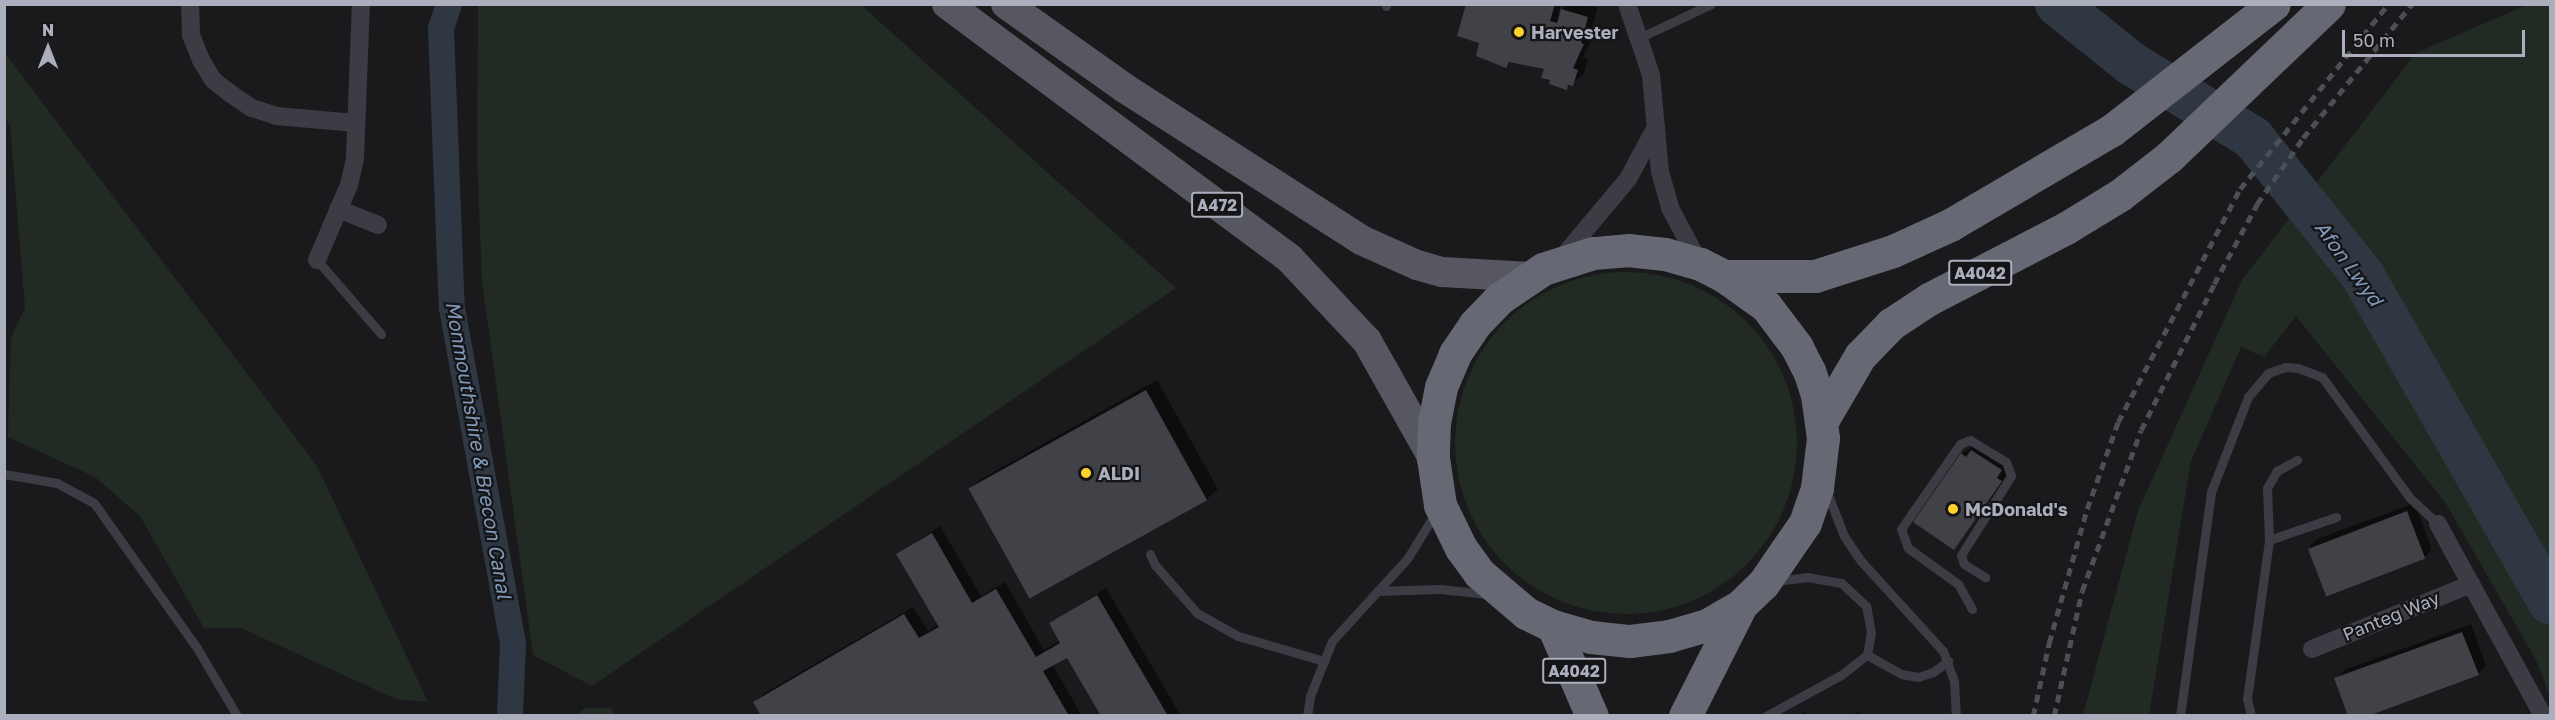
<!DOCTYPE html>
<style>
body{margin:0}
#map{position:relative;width:2555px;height:720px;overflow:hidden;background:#1a1a1c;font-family:"Golos Text",sans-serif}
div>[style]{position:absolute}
.green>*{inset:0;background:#212b23}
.round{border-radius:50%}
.shadow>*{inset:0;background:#0007}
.canal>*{height:26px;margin:-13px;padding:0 13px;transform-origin:13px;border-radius:13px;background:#2e3742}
.river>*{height:44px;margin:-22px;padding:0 22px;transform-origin:22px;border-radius:22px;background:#2e3742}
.building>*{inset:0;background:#414247;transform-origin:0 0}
.lane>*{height:9px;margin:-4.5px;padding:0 4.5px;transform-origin:4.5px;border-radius:4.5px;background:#3c3d44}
.street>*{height:18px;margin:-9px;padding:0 9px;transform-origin:9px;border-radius:9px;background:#3c3d44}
.primary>*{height:30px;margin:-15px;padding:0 15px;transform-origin:15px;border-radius:15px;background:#565761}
.highway>*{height:33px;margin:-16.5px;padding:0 16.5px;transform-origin:16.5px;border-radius:16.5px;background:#666873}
.rail>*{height:4.5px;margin-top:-2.25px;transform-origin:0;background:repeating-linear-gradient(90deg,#4d4f57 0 8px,transparent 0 14px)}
.dots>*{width:16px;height:16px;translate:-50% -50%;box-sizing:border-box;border:3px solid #151517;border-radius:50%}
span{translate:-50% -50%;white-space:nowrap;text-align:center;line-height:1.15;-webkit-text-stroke:4.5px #151517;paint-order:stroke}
.shield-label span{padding:2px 4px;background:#151517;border:2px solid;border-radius:4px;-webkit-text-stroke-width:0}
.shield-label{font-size:16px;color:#abafbd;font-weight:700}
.poi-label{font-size:18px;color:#abafbd;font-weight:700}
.left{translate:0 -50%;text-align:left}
.street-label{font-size:18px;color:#abafbd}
.water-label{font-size:20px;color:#8199b9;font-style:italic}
.frame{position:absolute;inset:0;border:6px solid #abafbd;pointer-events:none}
.north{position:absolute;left:18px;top:18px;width:60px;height:60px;-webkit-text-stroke:4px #151517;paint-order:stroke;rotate:0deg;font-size:16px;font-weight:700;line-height:24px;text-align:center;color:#abafbd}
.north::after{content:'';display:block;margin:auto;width:21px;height:27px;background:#abafbd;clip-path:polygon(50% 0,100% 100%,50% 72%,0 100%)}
.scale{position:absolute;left:2342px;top:30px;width:183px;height:27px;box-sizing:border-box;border:3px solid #abafbd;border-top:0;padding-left:8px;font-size:18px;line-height:21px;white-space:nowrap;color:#abafbd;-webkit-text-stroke:4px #151517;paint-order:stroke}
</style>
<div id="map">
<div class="green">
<i style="clip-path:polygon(2529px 4px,2550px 5px,2550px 696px,2536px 660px,2445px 502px,2296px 316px,2264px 357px,2241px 347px,2191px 461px,2149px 715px,2083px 715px,2138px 511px,2242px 280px,2416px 53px)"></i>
<i style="clip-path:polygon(478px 5px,861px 5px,1176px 288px,592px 686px,533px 655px,482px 281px,477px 154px)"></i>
<i style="clip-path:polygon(4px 52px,317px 466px,428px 702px,396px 699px,241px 628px,204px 628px,140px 516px,95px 477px,8px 437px,11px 338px,25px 308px,10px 125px,5px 118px)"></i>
<i class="round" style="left:1455px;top:272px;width:342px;height:342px"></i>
<i style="clip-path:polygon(585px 708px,611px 708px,615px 715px,577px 715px)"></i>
</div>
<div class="shadow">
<i style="clip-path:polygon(1468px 4px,1561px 4px,1558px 14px,1568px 4px,1598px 7px,1590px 33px,1594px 34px,1583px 57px,1588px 59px,1584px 74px,1566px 88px,1543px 77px,1545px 68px,1512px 61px,1506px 66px,1481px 42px)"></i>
<i style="clip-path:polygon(1157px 380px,1218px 489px,1207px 499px,970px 489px,981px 479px)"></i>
<i style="clip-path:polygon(1980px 442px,2009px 462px,2009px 472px,1954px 548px,1962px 454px)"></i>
<i style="clip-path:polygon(2415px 503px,2432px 550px,2424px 558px,2309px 547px,2317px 539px)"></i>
<i style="clip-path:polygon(940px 526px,981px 596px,1005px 582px,1044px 650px,1061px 640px,1051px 623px,1106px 588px,1181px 716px,1102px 716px,1067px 656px,1052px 664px,1082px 716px,763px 716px,755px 702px,763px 694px,913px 607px,928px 631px,939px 624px,898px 554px)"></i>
<i style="clip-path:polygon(2471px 624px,2486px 666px,2478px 674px,2336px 679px,2344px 670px)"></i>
<i style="clip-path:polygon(1803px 712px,1814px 716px,1799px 716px)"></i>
<i style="clip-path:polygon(1856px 712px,1870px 716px,1853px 716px)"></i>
</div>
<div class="canal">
<i style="left:449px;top:4px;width:25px;rotate:108deg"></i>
<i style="left:441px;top:28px;width:280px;rotate:87.8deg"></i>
<i style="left:452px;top:308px;width:341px;rotate:79.7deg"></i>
<i style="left:513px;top:643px;width:73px;rotate:92.4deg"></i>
</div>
<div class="river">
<i style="left:2057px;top:4px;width:96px;rotate:38.7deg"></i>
<i style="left:2132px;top:64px;width:142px;rotate:31.4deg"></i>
<i style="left:2253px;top:138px;width:176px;rotate:51.4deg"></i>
<i style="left:2363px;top:276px;width:376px;rotate:60.2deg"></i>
</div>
<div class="building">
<i style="clip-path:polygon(1466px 4px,1555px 4px,1550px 21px,1557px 23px,1561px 9px,1588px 17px,1581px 43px,1584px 44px,1573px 68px,1578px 70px,1573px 86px,1568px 85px,1567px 90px,1549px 84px,1550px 80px,1541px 78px,1544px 69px,1509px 62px,1506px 68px,1476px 56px,1479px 43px,1457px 36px)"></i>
<i style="left:1146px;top:390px;width:126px;height:203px;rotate:61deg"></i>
<i style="clip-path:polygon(1971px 450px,2002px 470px,1997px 478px,2002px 481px,1954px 550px,1913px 522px,1961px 453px,1966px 457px)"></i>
<i style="left:2407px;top:511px;width:51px;height:106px;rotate:69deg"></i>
<i style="clip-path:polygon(932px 533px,972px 603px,996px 589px,1036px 657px,1060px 643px,1049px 623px,1097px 595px,1168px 716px,1101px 716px,1067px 658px,1043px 671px,1069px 716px,761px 716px,753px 702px,904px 614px,919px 638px,939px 627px,896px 554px)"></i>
<i style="clip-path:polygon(2462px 632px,2479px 675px,2368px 716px,2348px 716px,2334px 678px)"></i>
</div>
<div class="lane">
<i style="left:1386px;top:6px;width:2px;rotate:-90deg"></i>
<i style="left:1639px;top:38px;width:80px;rotate:-25.3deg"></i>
<i style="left:317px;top:260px;width:98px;rotate:49.1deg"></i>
<i style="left:4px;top:474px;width:54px;rotate:9.6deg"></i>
<i style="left:57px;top:483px;width:42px;rotate:28.4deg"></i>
<i style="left:94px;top:503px;width:178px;rotate:54.6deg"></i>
<i style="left:197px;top:648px;width:79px;rotate:59.5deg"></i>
<i style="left:1827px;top:492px;width:47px;rotate:68.9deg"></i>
<i style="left:1844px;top:536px;width:30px;rotate:56deg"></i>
<i style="left:1861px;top:561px;width:122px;rotate:47.7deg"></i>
<i style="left:1943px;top:651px;width:32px;rotate:70deg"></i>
<i style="left:1954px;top:681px;width:35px;rotate:87deg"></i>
<i style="left:2269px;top:540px;width:71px;rotate:-18.9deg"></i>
<i style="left:1150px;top:554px;width:12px;rotate:66deg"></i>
<i style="left:1155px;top:565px;width:64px;rotate:48.8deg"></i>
<i style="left:1197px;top:613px;width:47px;rotate:29.3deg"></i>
<i style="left:1238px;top:636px;width:90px;rotate:16.2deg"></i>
<i style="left:1377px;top:591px;width:63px;rotate:-1.8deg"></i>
<i style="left:1440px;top:589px;width:48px;rotate:5.9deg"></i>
<i style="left:1972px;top:609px;width:29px;rotate:-119deg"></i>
<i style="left:1958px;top:584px;width:62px;rotate:-144.2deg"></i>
<i style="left:1908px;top:548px;width:20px;rotate:-110deg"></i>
<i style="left:1901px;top:529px;width:103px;rotate:-55.2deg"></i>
<i style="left:1960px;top:444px;width:11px;rotate:-22deg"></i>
<i style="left:1970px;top:440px;width:42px;rotate:31.4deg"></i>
<i style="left:2006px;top:462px;width:15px;rotate:70deg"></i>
<i style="left:2011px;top:476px;width:93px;rotate:122.3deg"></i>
<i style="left:1961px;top:555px;width:9px;rotate:72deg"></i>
<i style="left:1964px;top:564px;width:25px;rotate:32deg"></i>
<i style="left:1867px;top:655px;width:39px;rotate:29deg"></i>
<i style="left:1901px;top:674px;width:17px;rotate:10deg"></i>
<i style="left:1918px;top:677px;width:16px;rotate:-18deg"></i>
<i style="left:1933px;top:672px;width:19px;rotate:-36deg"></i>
<i style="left:1307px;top:716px;width:20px;rotate:-81deg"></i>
<i style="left:1310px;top:696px;width:59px;rotate:-68.2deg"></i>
<i style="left:1332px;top:641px;width:111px;rotate:-47.6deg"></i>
<i style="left:1407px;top:559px;width:55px;rotate:-58.3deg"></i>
<i style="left:1766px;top:716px;width:85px;rotate:-28.7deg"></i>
<i style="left:1841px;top:675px;width:33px;rotate:-38deg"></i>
<i style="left:1867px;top:655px;width:22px;rotate:-80deg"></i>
<i style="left:1871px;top:633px;width:27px;rotate:-100deg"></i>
<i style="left:1866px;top:606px;width:34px;rotate:-137deg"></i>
<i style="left:1841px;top:583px;width:34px;rotate:-170deg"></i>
<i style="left:1808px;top:577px;width:33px;rotate:173deg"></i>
<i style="left:2180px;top:716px;width:226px;rotate:-82.1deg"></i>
<i style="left:2211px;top:492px;width:102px;rotate:-68.7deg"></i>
<i style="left:2248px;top:397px;width:31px;rotate:-50deg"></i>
<i style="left:2268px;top:373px;width:18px;rotate:-19deg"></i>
<i style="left:2285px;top:367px;width:13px;rotate:4deg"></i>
<i style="left:2298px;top:368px;width:26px;rotate:21deg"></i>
<i style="left:2322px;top:377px;width:150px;rotate:54deg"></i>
<i style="left:2410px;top:498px;width:38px;rotate:43deg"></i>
<i style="left:2251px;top:716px;width:17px;rotate:-103deg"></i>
<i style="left:2247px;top:699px;width:161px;rotate:-82.1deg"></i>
<i style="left:2269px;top:540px;width:52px;rotate:-92.2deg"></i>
<i style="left:2267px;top:488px;width:20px;rotate:-60deg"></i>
<i style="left:2277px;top:471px;width:23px;rotate:-29deg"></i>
</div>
<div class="street">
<i style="left:190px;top:4px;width:31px;rotate:88deg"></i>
<i style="left:191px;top:35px;width:27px;rotate:68deg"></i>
<i style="left:201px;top:60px;width:23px;rotate:59deg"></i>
<i style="left:213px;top:80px;width:23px;rotate:38deg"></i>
<i style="left:231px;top:94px;width:25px;rotate:34deg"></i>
<i style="left:252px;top:108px;width:25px;rotate:18deg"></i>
<i style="left:276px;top:116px;width:80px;rotate:5deg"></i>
<i style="left:1627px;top:4px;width:75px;rotate:71.3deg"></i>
<i style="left:1651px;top:75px;width:97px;rotate:84.7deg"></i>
<i style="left:1660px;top:172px;width:37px;rotate:74deg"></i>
<i style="left:1670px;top:208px;width:64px;rotate:61.8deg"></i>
<i style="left:338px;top:209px;width:43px;rotate:21.8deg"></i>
<i style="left:1561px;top:259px;width:104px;rotate:-50.1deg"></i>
<i style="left:1628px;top:179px;width:59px;rotate:-61.7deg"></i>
<i style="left:317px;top:260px;width:82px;rotate:-66.9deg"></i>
<i style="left:349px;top:185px;width:28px;rotate:-77deg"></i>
<i style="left:355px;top:158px;width:154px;rotate:-87.8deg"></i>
<i style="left:2438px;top:524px;width:219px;rotate:61.3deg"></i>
<i style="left:2312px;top:649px;width:172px;rotate:-22.2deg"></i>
</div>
<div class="primary">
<i style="left:947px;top:4px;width:427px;rotate:36.6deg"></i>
<i style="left:1290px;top:259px;width:112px;rotate:46.8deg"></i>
<i style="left:1367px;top:341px;width:134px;rotate:60.6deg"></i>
<i style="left:1006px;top:4px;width:147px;rotate:35.3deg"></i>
<i style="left:1126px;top:89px;width:279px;rotate:32.7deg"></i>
<i style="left:1361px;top:240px;width:61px;rotate:24.1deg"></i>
<i style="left:1417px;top:265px;width:26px;rotate:16deg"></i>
<i style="left:1442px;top:272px;width:87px;rotate:3.3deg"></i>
</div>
<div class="highway">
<i style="left:1724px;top:276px;width:91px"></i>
<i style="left:1815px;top:276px;width:82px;rotate:-17.8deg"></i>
<i style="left:1893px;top:251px;width:63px;rotate:-24.5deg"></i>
<i style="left:1950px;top:225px;width:188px;rotate:-30.4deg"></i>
<i style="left:2112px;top:130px;width:205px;rotate:-37.9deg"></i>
<i style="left:1822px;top:421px;width:75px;rotate:-59.7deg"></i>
<i style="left:1860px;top:356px;width:45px;rotate:-45.9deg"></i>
<i style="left:1891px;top:324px;width:45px;rotate:-33.3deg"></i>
<i style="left:1929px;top:299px;width:154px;rotate:-27.4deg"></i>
<i style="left:2066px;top:228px;width:63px;rotate:-31.4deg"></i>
<i style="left:2120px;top:195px;width:62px;rotate:-37.8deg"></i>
<i style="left:2169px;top:157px;width:221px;rotate:-43.7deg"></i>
<i style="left:1553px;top:626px;width:40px;rotate:16deg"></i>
<i style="left:1591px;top:637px;width:39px;rotate:6deg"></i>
<i style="left:1630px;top:641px;width:39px;rotate:-7deg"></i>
<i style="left:1669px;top:636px;width:40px;rotate:-16deg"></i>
<i style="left:1707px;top:625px;width:39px;rotate:-30deg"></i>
<i style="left:1741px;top:605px;width:30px;rotate:-44deg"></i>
<i style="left:1763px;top:584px;width:74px;rotate:-55.5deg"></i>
<i style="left:1805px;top:523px;width:37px;rotate:-71deg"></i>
<i style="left:1817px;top:488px;width:50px;rotate:-83.2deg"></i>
<i style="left:1823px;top:438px;width:43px;rotate:-97.9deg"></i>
<i style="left:1817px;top:395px;width:25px;rotate:-108deg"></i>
<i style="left:1809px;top:371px;width:27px;rotate:-117deg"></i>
<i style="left:1797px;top:347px;width:51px;rotate:-127.1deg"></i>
<i style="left:1766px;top:306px;width:52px;rotate:-144.5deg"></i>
<i style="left:1724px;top:276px;width:27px;rotate:-153deg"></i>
<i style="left:1700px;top:264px;width:36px;rotate:-164deg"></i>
<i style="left:1665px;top:254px;width:36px;rotate:-174deg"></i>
<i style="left:1629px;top:250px;width:36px;rotate:175deg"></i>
<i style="left:1593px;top:253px;width:52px;rotate:162.3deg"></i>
<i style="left:1543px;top:269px;width:52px;rotate:146deg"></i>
<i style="left:1500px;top:298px;width:36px;rotate:134deg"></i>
<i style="left:1475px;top:324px;width:36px;rotate:124deg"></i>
<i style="left:1455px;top:354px;width:36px;rotate:113deg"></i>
<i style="left:1441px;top:387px;width:36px;rotate:101deg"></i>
<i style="left:1434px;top:422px;width:36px;rotate:92deg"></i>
<i style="left:1433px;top:458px;width:48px;rotate:81.5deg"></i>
<i style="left:1440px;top:505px;width:48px;rotate:64deg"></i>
<i style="left:1461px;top:548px;width:31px;rotate:54deg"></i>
<i style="left:1479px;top:573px;width:62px;rotate:40.4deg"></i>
<i style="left:1526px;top:613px;width:30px;rotate:26deg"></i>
<i style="left:1553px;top:626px;width:98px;rotate:66.6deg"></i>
<i style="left:1685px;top:716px;width:124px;rotate:-63.2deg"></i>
</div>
<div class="rail">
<i style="left:2033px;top:716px;width:75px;rotate:-77.6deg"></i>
<i style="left:2049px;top:643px;width:139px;rotate:-74.2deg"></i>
<i style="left:2087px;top:509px;width:92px;rotate:-70.4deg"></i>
<i style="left:2118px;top:422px;width:263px;rotate:-62.4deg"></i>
<i style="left:2240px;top:189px;width:237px;rotate:-51.3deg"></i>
<i style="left:2054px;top:716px;width:128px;rotate:-77.4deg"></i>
<i style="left:2082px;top:591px;width:171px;rotate:-69.9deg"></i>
<i style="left:2141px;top:430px;width:163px;rotate:-63.4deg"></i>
<i style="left:2214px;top:284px;width:91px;rotate:-61.7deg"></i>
<i style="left:2257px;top:204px;width:80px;rotate:-55.1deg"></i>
<i style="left:2303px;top:138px;width:173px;rotate:-50.9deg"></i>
</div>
<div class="dots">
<i style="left:1519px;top:32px;background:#ffd12f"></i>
<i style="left:1086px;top:473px;background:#ffd12f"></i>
<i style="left:1953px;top:509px;background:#ffd12f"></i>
</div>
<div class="shield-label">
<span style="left:1217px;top:205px">A472</span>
<span style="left:1980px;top:273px">A4042</span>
<span style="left:1574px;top:671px">A4042</span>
</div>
<div class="poi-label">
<span class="left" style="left:1531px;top:32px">Harvester</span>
<span class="left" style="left:1098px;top:473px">ALDI</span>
<span class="left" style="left:1965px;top:509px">McDonald's</span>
</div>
<div class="street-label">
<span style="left:2391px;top:616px;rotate:-22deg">Panteg Way</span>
</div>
<div class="water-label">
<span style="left:2349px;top:263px;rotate:54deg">Afon Lwyd</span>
<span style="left:479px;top:450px;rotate:80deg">Monmouthshire &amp; Brecon Canal</span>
</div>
<div class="frame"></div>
<div class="north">N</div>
<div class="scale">50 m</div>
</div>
